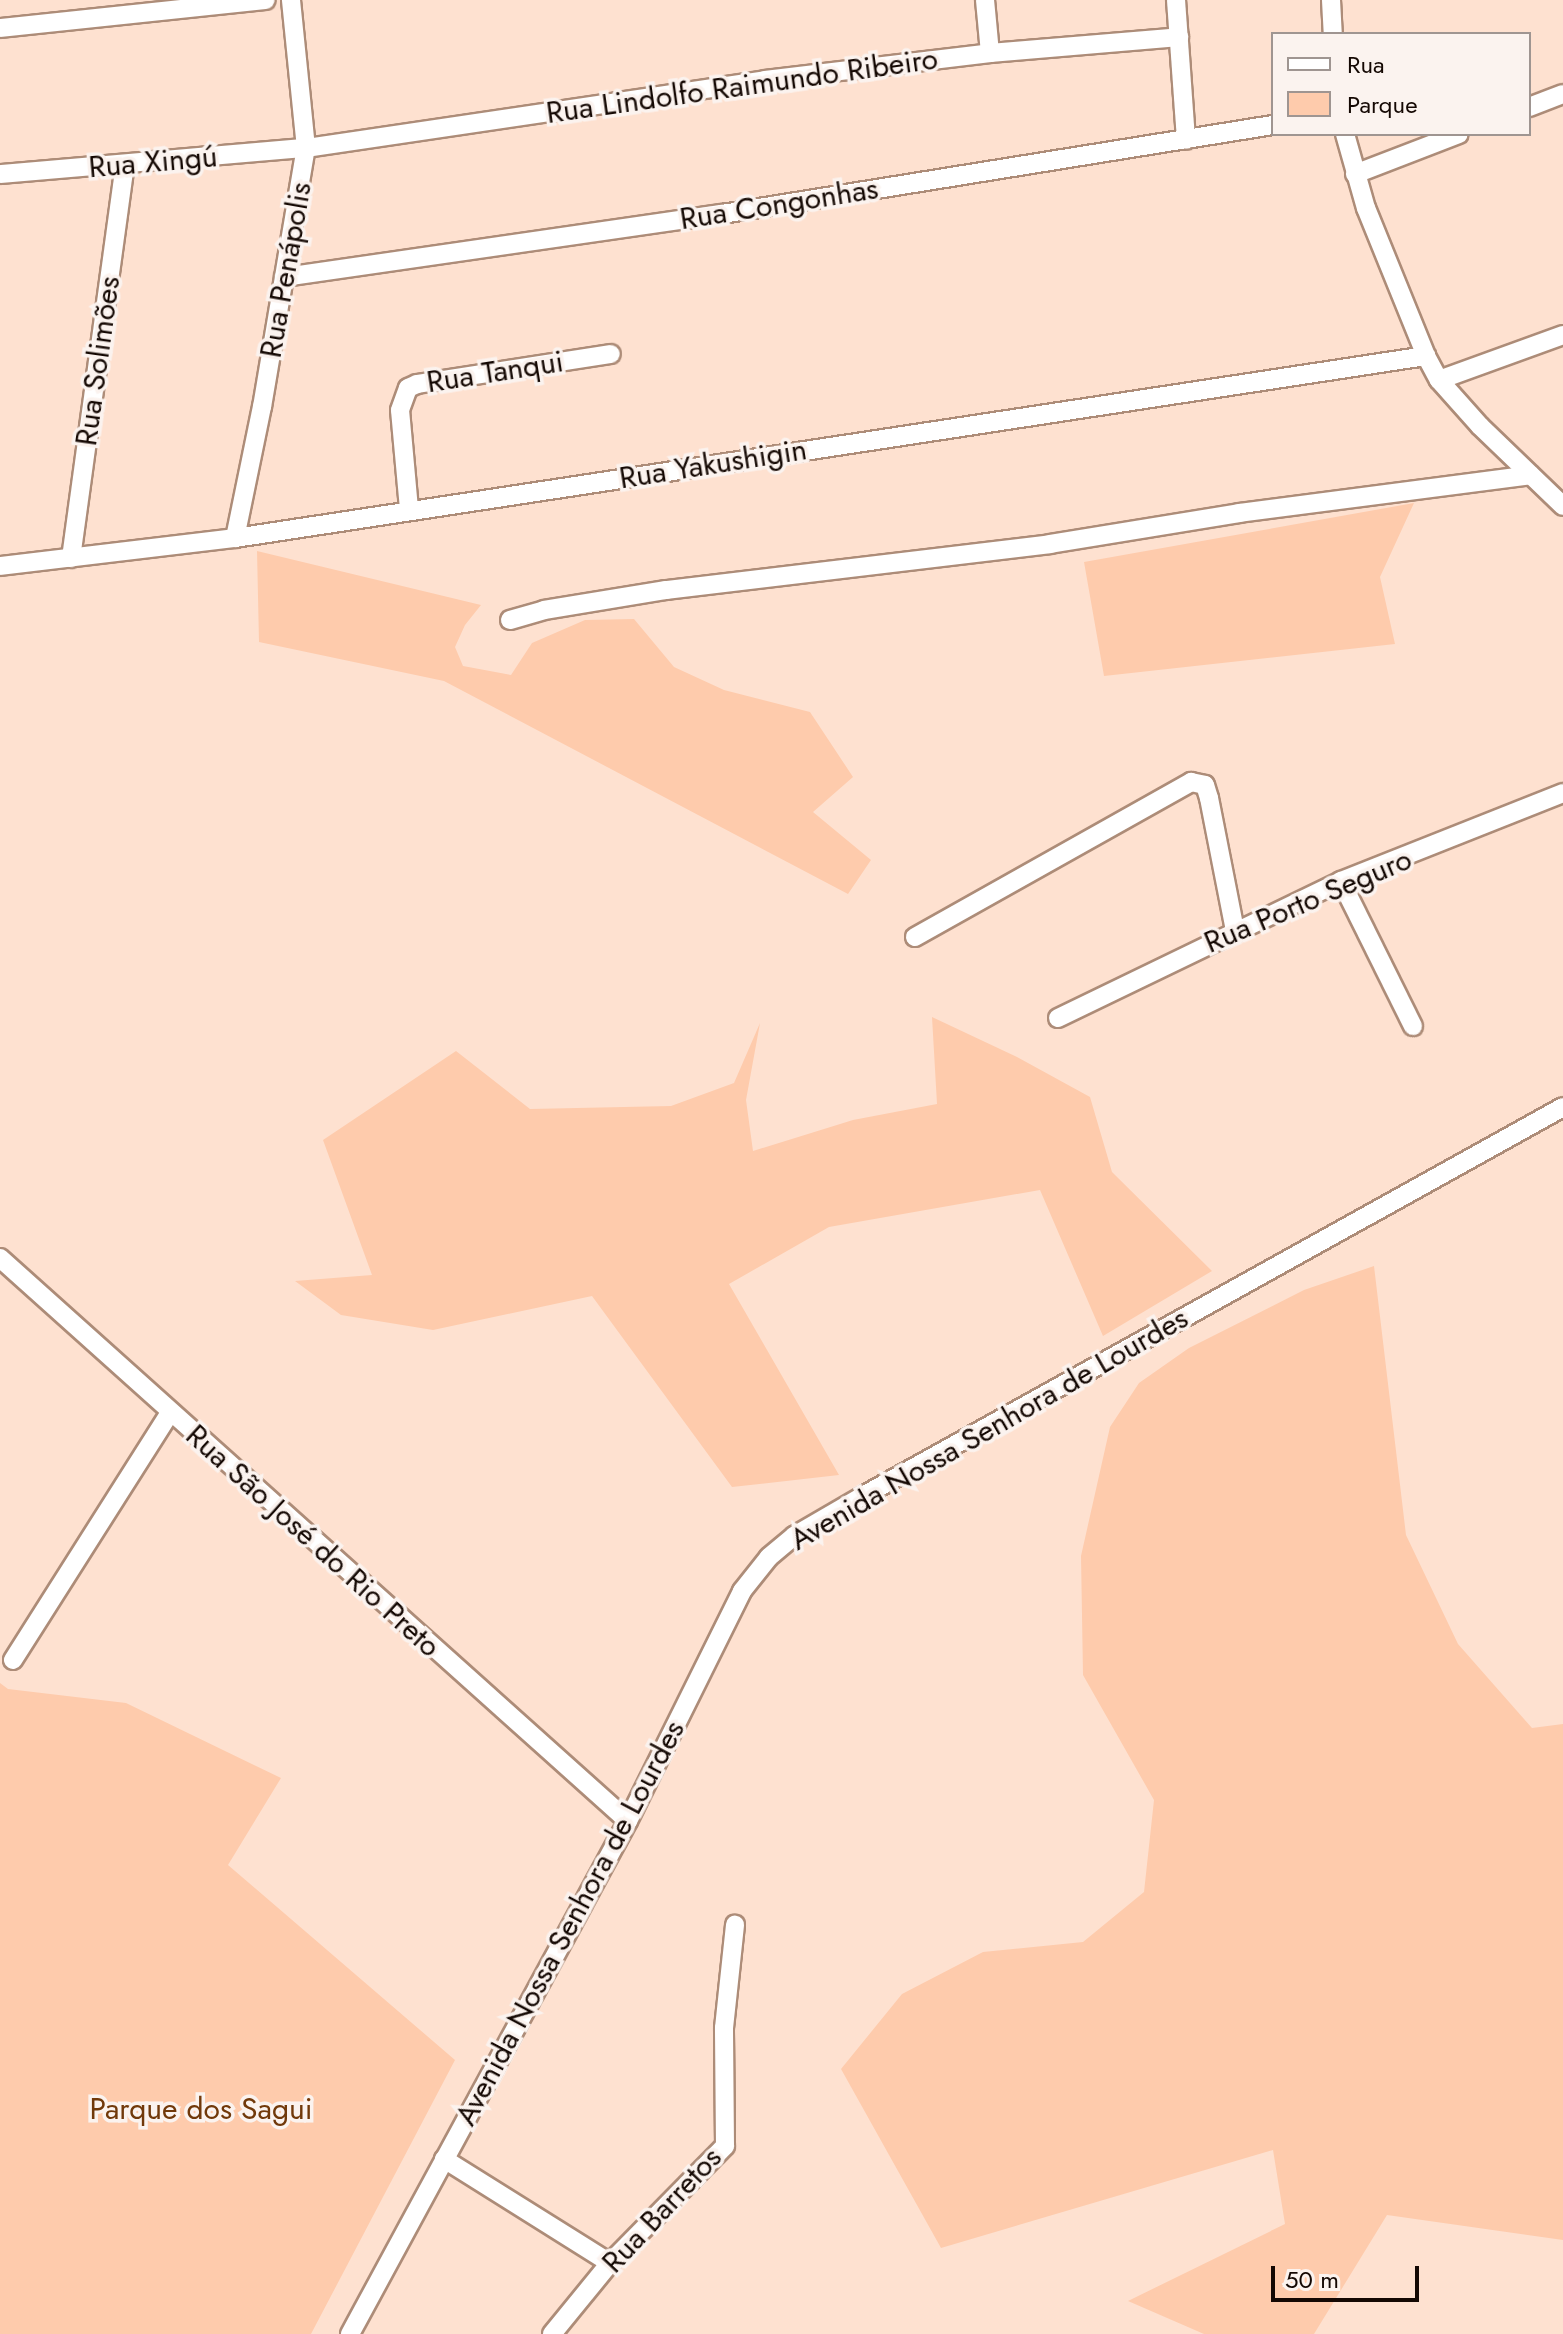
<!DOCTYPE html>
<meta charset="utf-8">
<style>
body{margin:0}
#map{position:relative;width:1563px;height:2334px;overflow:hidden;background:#fee1d0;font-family:Jost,sans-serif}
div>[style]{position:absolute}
.green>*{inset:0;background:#fecbac}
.roads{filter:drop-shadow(2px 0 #ad8c78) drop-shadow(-2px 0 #ad8c78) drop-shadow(0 2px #ad8c78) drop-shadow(0 -2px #ad8c78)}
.street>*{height:18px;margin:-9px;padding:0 9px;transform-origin:9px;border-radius:9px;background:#fff}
span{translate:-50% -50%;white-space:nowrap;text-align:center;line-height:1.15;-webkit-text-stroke:7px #fbf3ef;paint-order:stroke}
.street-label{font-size:30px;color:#140803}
.park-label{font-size:30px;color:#71390a}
.legend{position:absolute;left:1271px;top:32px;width:260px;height:104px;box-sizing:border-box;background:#fbf3ef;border:2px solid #9f9591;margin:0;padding:10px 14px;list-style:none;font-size:24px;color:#140803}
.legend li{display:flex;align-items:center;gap:16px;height:40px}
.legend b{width:40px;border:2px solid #9f9591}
.scale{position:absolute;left:1271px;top:2266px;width:148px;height:36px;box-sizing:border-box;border:4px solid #140803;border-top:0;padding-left:10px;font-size:24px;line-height:28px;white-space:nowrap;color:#140803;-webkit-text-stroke:6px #fbf3ef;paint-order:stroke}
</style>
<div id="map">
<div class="green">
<i style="clip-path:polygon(1414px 503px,1380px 577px,1395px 644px,1104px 676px,1084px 562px)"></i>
<i style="clip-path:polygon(257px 551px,481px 605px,465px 625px,455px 647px,463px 666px,511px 675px,532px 643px,585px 620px,634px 619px,674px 667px,724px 690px,810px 712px,853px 777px,813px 812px,871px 860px,848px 894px,444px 681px,259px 642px)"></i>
<i style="clip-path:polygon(932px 1017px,1017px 1057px,1090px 1097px,1112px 1172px,1212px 1271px,1103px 1336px,1040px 1190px,829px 1227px,729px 1284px,839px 1475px,732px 1487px,592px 1296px,433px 1330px,341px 1315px,295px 1281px,372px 1275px,323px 1140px,456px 1051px,530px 1109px,671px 1106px,734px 1083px,760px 1023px,746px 1100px,753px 1151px,853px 1120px,937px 1104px)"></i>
<i style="clip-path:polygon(1374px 1266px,1406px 1535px,1458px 1644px,1532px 1728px,1563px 1724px,1563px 2240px,1387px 2215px,1314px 2334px,1204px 2334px,1128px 2301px,1285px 2224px,1273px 2150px,941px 2248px,841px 2069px,902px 1994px,983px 1952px,1083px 1942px,1144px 1892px,1154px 1800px,1083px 1675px,1081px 1556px,1110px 1427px,1139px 1383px,1189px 1348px,1304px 1290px)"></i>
<i style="clip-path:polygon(0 1683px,8px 1689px,126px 1703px,281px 1778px,228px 1865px,455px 2060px,311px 2334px,0 2334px)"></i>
</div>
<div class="roads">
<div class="street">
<i style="left:985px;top:0;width:53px;rotate:84.6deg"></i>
<i style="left:1176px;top:0;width:140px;rotate:85.9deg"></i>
<i style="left:1331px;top:0;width:34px;rotate:87deg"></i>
<i style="left:0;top:28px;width:267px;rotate:-6deg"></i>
<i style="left:1529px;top:107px;width:36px;rotate:-21deg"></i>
<i style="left:1345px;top:134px;width:77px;rotate:74.2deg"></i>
<i style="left:1366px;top:208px;width:160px;rotate:67.9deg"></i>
<i style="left:1426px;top:356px;width:27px;rotate:62deg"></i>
<i style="left:1439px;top:380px;width:62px;rotate:48.3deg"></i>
<i style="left:1480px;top:426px;width:115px;rotate:43.9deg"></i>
<i style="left:0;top:174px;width:307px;rotate:-4.9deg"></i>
<i style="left:306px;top:148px;width:464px;rotate:-8.4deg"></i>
<i style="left:765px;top:80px;width:227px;rotate:-6.8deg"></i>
<i style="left:990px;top:53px;width:190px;rotate:-4.8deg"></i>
<i style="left:1355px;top:174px;width:111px;rotate:-21deg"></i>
<i style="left:284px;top:277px;width:443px;rotate:-8.2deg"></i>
<i style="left:722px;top:214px;width:558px;rotate:-9.18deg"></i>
<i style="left:1439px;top:380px;width:132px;rotate:-19.9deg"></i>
<i style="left:409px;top:509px;width:99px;rotate:-95.2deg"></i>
<i style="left:400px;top:410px;width:23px;rotate:-70deg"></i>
<i style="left:408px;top:388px;width:10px;rotate:-24deg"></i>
<i style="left:417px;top:384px;width:196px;rotate:-8.8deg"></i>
<i style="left:235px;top:538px;width:134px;rotate:-78.4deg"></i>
<i style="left:262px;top:407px;width:263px;rotate:-80.4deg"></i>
<i style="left:306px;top:148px;width:149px;rotate:-95.8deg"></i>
<i style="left:71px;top:558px;width:397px;rotate:-82.2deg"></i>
<i style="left:0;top:566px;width:237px;rotate:-6.8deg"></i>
<i style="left:235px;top:538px;width:1205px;rotate:-8.69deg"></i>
<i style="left:510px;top:620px;width:35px;rotate:-16deg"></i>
<i style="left:544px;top:610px;width:124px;rotate:-9.3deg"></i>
<i style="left:666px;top:590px;width:387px;rotate:-6.8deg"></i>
<i style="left:1050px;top:544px;width:192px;rotate:-9.3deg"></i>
<i style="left:1239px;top:513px;width:294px;rotate:-7.4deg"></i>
<i style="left:1341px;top:881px;width:162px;rotate:63.6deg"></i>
<i style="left:915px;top:937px;width:317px;rotate:-29.3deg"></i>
<i style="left:1191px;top:782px;width:14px;rotate:12deg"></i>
<i style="left:1205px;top:785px;width:14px;rotate:73deg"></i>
<i style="left:1209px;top:798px;width:135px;rotate:78.9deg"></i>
<i style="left:1058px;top:1018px;width:314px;rotate:-25.8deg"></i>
<i style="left:1341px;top:881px;width:239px;rotate:-21.6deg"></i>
<i style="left:0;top:1258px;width:843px;rotate:41.88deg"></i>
<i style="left:13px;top:1660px;width:293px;rotate:-57.6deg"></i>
<i style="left:444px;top:2159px;width:196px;rotate:32.1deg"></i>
<i style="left:350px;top:2334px;width:583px;rotate:-61.55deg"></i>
<i style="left:628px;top:1821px;width:257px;rotate:-63.6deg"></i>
<i style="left:742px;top:1591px;width:43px;rotate:-51.5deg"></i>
<i style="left:769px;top:1557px;width:33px;rotate:-40deg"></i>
<i style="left:794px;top:1536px;width:78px;rotate:-30.2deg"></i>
<i style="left:861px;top:1497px;width:803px;rotate:-29.05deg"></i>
<i style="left:552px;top:2334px;width:92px;rotate:-50.8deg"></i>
<i style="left:610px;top:2263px;width:164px;rotate:-45.5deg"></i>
<i style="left:725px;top:2146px;width:118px;rotate:-90.5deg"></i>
<i style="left:724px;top:2028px;width:104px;rotate:-83.9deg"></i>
</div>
</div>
<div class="street-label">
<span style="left:742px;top:86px;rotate:-8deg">Rua Lindolfo Raimundo Ribeiro</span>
<span style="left:153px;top:162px;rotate:-5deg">Rua Xingú</span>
<span style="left:779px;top:204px;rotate:-9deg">Rua Congonhas</span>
<span style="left:286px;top:270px;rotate:-80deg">Rua Penápolis</span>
<span style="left:98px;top:361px;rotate:-82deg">Rua Solimões</span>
<span style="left:495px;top:372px;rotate:-9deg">Rua Tanqui</span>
<span style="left:713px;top:464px;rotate:-9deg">Rua Yakushigin</span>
<span style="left:1308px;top:901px;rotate:-23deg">Rua Porto Seguro</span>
<span style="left:989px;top:1429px;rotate:-30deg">Avenida Nossa Senhora de Lourdes</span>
<span style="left:313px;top:1541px;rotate:42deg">Rua São José do Rio Preto</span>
<span style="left:570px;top:1923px;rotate:-62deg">Avenida Nossa Senhora de Lourdes</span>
<span style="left:662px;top:2210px;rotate:-47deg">Rua Barretos</span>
</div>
<div class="park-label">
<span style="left:201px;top:2109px">Parque dos Sagui</span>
</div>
<ul class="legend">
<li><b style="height:10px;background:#fff"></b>Rua</li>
<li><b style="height:22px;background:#fecbac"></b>Parque</li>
</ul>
<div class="scale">50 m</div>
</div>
